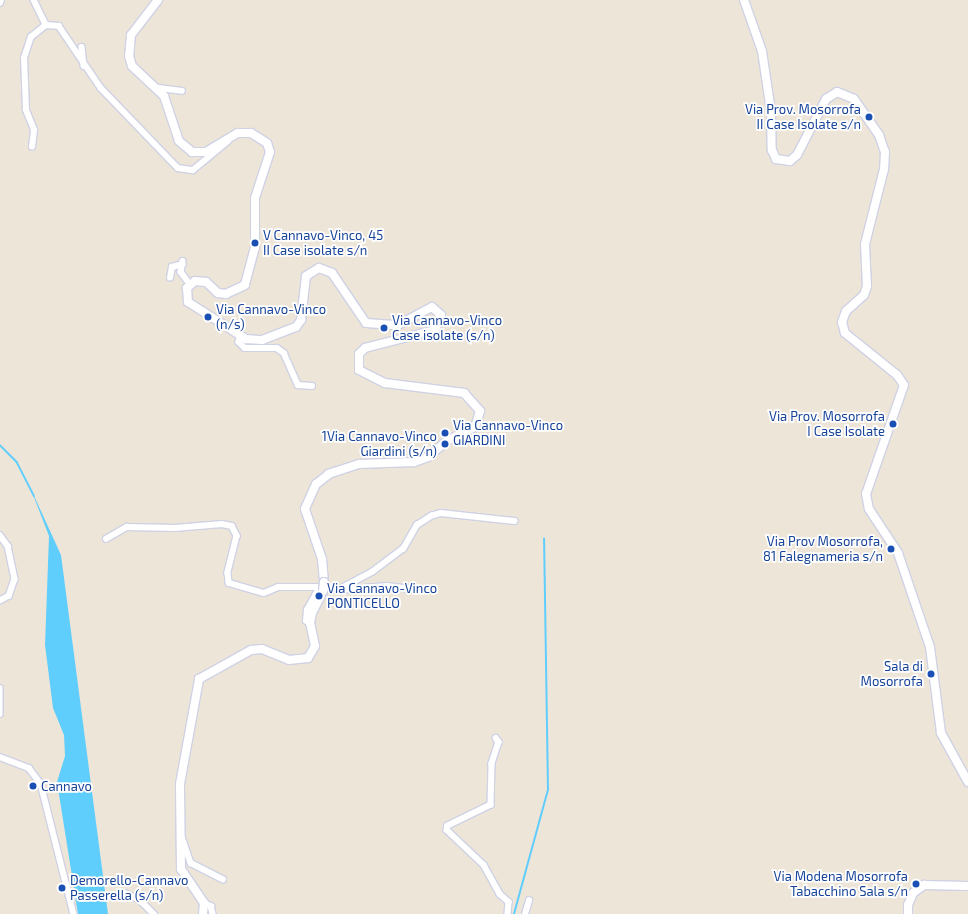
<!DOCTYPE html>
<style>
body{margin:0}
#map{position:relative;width:968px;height:914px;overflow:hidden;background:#eee5d9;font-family:"Exo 2",sans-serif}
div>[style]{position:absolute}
.water>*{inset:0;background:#60cefc}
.stream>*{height:1.5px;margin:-0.75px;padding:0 0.75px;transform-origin:0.75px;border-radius:0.75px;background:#60cefc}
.roads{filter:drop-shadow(1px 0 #cfd2e4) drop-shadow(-1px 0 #cfd2e4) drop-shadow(0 1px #cfd2e4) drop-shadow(0 -1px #cfd2e4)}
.street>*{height:5.5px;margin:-2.75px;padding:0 2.75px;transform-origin:2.75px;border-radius:2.75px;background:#fff}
.secondary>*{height:8px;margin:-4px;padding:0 4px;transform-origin:4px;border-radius:4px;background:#fff}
.bridges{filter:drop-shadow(1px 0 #cfd2e4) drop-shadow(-1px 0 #cfd2e4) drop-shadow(0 1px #cfd2e4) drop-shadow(0 -1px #cfd2e4)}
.secondary-bridge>*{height:8px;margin:-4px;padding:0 4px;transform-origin:4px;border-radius:4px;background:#fff}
.dots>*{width:11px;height:11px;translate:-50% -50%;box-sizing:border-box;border:2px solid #fff;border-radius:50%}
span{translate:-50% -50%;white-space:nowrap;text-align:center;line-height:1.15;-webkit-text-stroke:3.5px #fff;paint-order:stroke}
.transit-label{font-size:13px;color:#164399}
.right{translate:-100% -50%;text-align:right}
.left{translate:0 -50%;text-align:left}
</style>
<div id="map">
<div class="water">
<i style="clip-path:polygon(30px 487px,61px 555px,108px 914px,78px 914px,57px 782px,65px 756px,64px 735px,53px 708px,45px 645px,49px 536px)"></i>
</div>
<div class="stream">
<i style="left:0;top:445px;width:24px;rotate:45deg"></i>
<i style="left:17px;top:462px;width:38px;rotate:63deg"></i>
<i style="left:514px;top:914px;width:129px;rotate:-74.7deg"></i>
<i style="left:548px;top:790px;width:251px;rotate:-90.9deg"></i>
</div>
<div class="roads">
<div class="street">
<i style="left:34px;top:0;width:28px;rotate:64deg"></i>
<i style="left:46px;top:25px;width:13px;rotate:4deg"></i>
<i style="left:59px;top:26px;width:75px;rotate:55.9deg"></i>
<i style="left:101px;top:88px;width:111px;rotate:46.1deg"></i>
<i style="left:178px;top:168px;width:15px;rotate:8deg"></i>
<i style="left:193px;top:170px;width:45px;rotate:-39.6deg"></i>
<i style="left:0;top:3px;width:3px;rotate:-72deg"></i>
<i style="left:82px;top:47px;width:19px;rotate:84deg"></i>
<i style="left:159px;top:88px;width:23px;rotate:7deg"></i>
<i style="left:32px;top:147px;width:17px;rotate:-83deg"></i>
<i style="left:34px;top:130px;width:22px;rotate:-112deg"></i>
<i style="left:26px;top:110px;width:52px;rotate:-92.2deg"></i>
<i style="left:24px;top:58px;width:22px;rotate:-72deg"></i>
<i style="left:31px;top:37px;width:19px;rotate:-39deg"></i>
<i style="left:183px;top:261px;width:11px;rotate:100deg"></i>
<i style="left:181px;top:272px;width:15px;rotate:53deg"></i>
<i style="left:170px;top:278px;width:11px;rotate:-80deg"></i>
<i style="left:172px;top:267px;width:11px;rotate:-15deg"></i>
<i style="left:241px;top:335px;width:7px;rotate:106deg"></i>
<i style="left:239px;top:342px;width:8px;rotate:45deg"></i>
<i style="left:245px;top:348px;width:32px"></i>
<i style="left:277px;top:348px;width:9px;rotate:36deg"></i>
<i style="left:284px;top:353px;width:35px;rotate:66deg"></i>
<i style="left:298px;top:385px;width:14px;rotate:4deg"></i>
<i style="left:0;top:535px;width:14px;rotate:54deg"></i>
<i style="left:8px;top:546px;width:34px;rotate:78deg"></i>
<i style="left:15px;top:579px;width:18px;rotate:109deg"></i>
<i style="left:9px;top:596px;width:10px;rotate:151deg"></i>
<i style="left:106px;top:539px;width:24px;rotate:-30deg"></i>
<i style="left:127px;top:527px;width:48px;rotate:1.2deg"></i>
<i style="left:175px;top:528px;width:47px;rotate:-4.9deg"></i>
<i style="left:222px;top:524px;width:10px;rotate:11deg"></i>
<i style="left:232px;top:526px;width:11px;rotate:63deg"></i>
<i style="left:237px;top:536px;width:38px;rotate:104deg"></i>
<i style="left:228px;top:573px;width:10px;rotate:84deg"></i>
<i style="left:229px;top:583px;width:36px;rotate:16deg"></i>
<i style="left:264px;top:593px;width:15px;rotate:-23deg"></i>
<i style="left:278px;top:587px;width:42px"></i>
<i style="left:338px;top:590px;width:49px;rotate:-4.7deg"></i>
<i style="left:387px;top:586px;width:32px;rotate:7deg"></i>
<i style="left:310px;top:623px;width:4px;rotate:-153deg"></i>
<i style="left:306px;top:621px;width:11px;rotate:-85deg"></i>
<i style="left:307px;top:610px;width:26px;rotate:-61deg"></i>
<i style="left:320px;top:587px;width:18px;rotate:9deg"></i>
<i style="left:338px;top:590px;width:38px;rotate:-28deg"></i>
<i style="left:372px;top:572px;width:39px;rotate:-37deg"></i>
<i style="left:403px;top:549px;width:28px;rotate:-60deg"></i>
<i style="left:417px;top:525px;width:17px;rotate:-33deg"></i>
<i style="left:431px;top:516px;width:10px;rotate:-17deg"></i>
<i style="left:441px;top:513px;width:74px;rotate:6.2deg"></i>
<i style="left:0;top:688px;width:26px;rotate:90deg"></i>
<i style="left:496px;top:738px;width:5px;rotate:53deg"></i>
<i style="left:499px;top:742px;width:23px;rotate:108deg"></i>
<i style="left:492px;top:764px;width:41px;rotate:91.4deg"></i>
<i style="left:491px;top:805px;width:48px;rotate:154deg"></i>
<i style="left:448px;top:826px;width:4px;rotate:104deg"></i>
<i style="left:447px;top:830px;width:51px;rotate:43.4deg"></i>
<i style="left:484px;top:865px;width:33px;rotate:61deg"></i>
<i style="left:500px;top:894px;width:12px;rotate:42deg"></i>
<i style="left:509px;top:902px;width:12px;rotate:95deg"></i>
<i style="left:0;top:757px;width:31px;rotate:21deg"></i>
<i style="left:29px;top:768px;width:20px;rotate:53deg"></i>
<i style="left:41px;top:784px;width:134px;rotate:75.8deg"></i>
<i style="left:181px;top:834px;width:31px;rotate:71deg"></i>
<i style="left:191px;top:863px;width:36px;rotate:27deg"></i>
<i style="left:125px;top:893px;width:17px;rotate:25deg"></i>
<i style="left:140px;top:900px;width:20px;rotate:45deg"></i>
<i style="left:204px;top:903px;width:8px;rotate:23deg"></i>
<i style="left:211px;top:906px;width:8px;rotate:76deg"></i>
<i style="left:525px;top:914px;width:14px;rotate:-73deg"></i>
</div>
<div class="secondary">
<i style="left:158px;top:0;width:44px;rotate:127.6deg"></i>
<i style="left:131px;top:35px;width:21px;rotate:95deg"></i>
<i style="left:129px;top:56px;width:10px;rotate:73deg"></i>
<i style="left:132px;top:66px;width:44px;rotate:43.2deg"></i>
<i style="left:164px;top:96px;width:47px;rotate:71.6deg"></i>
<i style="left:179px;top:141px;width:17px;rotate:40deg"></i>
<i style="left:192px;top:152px;width:14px"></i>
<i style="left:206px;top:152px;width:37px;rotate:-31deg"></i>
<i style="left:238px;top:133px;width:13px"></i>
<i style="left:251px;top:133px;width:19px;rotate:32deg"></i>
<i style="left:267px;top:143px;width:9px;rotate:72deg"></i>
<i style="left:270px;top:152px;width:48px;rotate:108.1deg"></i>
<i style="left:255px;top:198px;width:49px;rotate:90deg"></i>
<i style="left:255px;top:247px;width:39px;rotate:105deg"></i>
<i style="left:245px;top:285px;width:21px;rotate:155deg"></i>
<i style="left:226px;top:294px;width:8px;rotate:-173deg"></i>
<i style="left:218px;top:293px;width:16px;rotate:-137deg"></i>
<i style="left:206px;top:282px;width:11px;rotate:-175deg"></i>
<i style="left:195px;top:281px;width:11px;rotate:139deg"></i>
<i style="left:187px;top:288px;width:14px;rotate:86deg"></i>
<i style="left:188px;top:302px;width:69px;rotate:32.5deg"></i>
<i style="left:246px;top:339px;width:16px;rotate:4deg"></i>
<i style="left:262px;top:340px;width:36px;rotate:-21deg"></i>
<i style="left:296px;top:327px;width:9px;rotate:-54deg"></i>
<i style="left:301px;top:320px;width:44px;rotate:-83.5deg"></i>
<i style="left:306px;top:276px;width:15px;rotate:-32deg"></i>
<i style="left:319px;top:268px;width:14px;rotate:21deg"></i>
<i style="left:332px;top:273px;width:60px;rotate:55.8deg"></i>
<i style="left:366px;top:323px;width:32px;rotate:4deg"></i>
<i style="left:398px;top:325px;width:38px;rotate:-28deg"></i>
<i style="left:432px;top:307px;width:12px;rotate:42deg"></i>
<i style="left:441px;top:315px;width:16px;rotate:112deg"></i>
<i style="left:435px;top:330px;width:72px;rotate:165.6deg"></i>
<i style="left:365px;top:348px;width:8px;rotate:135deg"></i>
<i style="left:359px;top:354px;width:16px;rotate:90deg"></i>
<i style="left:359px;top:370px;width:29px;rotate:27deg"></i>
<i style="left:385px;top:383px;width:80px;rotate:7.2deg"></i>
<i style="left:464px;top:393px;width:24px;rotate:48deg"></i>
<i style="left:480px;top:411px;width:17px;rotate:107deg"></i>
<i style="left:475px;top:427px;width:30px;rotate:154deg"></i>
<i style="left:448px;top:440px;width:26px;rotate:140deg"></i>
<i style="left:428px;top:457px;width:15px;rotate:160deg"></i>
<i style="left:414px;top:462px;width:55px;rotate:177.9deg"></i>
<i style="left:359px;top:464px;width:32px;rotate:162deg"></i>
<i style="left:329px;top:474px;width:16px;rotate:142deg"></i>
<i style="left:316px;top:484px;width:27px;rotate:114deg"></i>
<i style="left:305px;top:509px;width:53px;rotate:71.2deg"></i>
<i style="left:322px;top:559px;width:23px;rotate:85deg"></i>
<i style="left:744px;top:0;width:54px;rotate:70.6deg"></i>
<i style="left:762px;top:51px;width:61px;rotate:81.5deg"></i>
<i style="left:771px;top:111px;width:39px;rotate:89deg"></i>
<i style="left:772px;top:150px;width:10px;rotate:66deg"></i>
<i style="left:776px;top:159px;width:14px;rotate:8deg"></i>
<i style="left:790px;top:161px;width:9px;rotate:-41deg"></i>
<i style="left:797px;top:155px;width:63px;rotate:-62.6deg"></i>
<i style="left:826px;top:99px;width:13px;rotate:-32deg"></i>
<i style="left:837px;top:92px;width:18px;rotate:22deg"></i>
<i style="left:854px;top:99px;width:44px;rotate:55.2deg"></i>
<i style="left:879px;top:135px;width:18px;rotate:71deg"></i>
<i style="left:885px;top:152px;width:17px;rotate:93deg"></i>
<i style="left:884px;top:169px;width:77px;rotate:104.2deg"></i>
<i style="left:865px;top:244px;width:42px;rotate:87.3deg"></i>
<i style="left:867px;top:286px;width:9px;rotate:108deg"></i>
<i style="left:864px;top:295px;width:24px;rotate:138deg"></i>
<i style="left:846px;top:311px;width:12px;rotate:110deg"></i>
<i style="left:842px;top:322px;width:11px;rotate:75deg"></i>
<i style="left:845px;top:333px;width:67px;rotate:38.9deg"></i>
<i style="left:897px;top:375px;width:12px;rotate:55deg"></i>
<i style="left:904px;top:385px;width:115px;rotate:109.2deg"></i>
<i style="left:866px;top:494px;width:15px;rotate:79deg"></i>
<i style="left:869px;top:509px;width:53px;rotate:56.6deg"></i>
<i style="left:898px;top:553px;width:99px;rotate:71.2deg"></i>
<i style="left:930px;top:647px;width:87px;rotate:82.7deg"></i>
<i style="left:941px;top:733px;width:56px;rotate:61.1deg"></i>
<i style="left:203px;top:914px;width:11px;rotate:-85deg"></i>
<i style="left:204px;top:903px;width:41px;rotate:-124.1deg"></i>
<i style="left:181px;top:869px;width:85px;rotate:-90.7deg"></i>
<i style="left:180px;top:784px;width:107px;rotate:-79.7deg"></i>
<i style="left:199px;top:679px;width:60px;rotate:-29.1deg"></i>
<i style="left:251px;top:650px;width:11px;rotate:-5deg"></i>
<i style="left:262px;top:649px;width:29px;rotate:22deg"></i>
<i style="left:289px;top:660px;width:19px;rotate:-6deg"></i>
<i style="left:308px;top:658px;width:14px;rotate:-60deg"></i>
<i style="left:315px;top:646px;width:24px;rotate:-102deg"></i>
<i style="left:310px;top:623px;width:10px;rotate:-79deg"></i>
<i style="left:312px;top:613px;width:25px;rotate:-63deg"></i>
<i style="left:908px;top:914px;width:9px;rotate:-90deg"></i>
<i style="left:908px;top:905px;width:13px;rotate:-67deg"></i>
<i style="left:913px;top:893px;width:14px;rotate:-36deg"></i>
<i style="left:924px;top:885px;width:44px;rotate:1.3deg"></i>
</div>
</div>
<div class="bridges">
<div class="secondary-bridge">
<i style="left:323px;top:591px;width:9px;rotate:-84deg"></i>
</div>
</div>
<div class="dots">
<i style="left:869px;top:117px;background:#1a4fb4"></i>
<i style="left:255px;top:243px;background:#1a4fb4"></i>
<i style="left:208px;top:317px;background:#1a4fb4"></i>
<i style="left:384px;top:328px;background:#1a4fb4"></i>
<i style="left:893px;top:424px;background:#1a4fb4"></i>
<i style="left:445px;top:433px;background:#1a4fb4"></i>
<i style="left:445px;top:444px;background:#1a4fb4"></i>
<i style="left:891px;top:549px;background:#1a4fb4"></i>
<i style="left:319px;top:596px;background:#1a4fb4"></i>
<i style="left:931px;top:674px;background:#1a4fb4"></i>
<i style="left:33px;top:786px;background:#1a4fb4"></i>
<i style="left:916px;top:884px;background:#1a4fb4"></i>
<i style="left:62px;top:888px;background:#1a4fb4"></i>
</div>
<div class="transit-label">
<span class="right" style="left:861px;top:117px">Via Prov. Mosorrofa<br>II Case Isolate s/n</span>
<span class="left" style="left:263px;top:243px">V Cannavo-Vinco, 45<br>II Case isolate s/n</span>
<span class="left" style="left:216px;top:317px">Via Cannavo-Vinco<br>(n/s)</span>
<span class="left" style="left:392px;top:328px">Via Cannavo-Vinco<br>Case isolate (s/n)</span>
<span class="right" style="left:885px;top:424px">Via Prov. Mosorrofa<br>I Case Isolate</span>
<span class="left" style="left:453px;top:433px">Via Cannavo-Vinco<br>GIARDINI</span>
<span class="right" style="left:437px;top:444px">1Via Cannavo-Vinco<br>Giardini (s/n)</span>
<span class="right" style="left:883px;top:549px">Via Prov Mosorrofa,<br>81 Falegnameria s/n</span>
<span class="left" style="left:327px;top:596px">Via Cannavo-Vinco<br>PONTICELLO</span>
<span class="right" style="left:923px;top:674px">Sala di<br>Mosorrofa</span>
<span class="left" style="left:41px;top:786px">Cannavo</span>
<span class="right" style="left:908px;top:884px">Via Modena Mosorrofa<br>Tabacchino Sala s/n</span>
<span class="left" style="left:70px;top:888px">Demorello-Cannavo<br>Passerella (s/n)</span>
</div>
</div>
